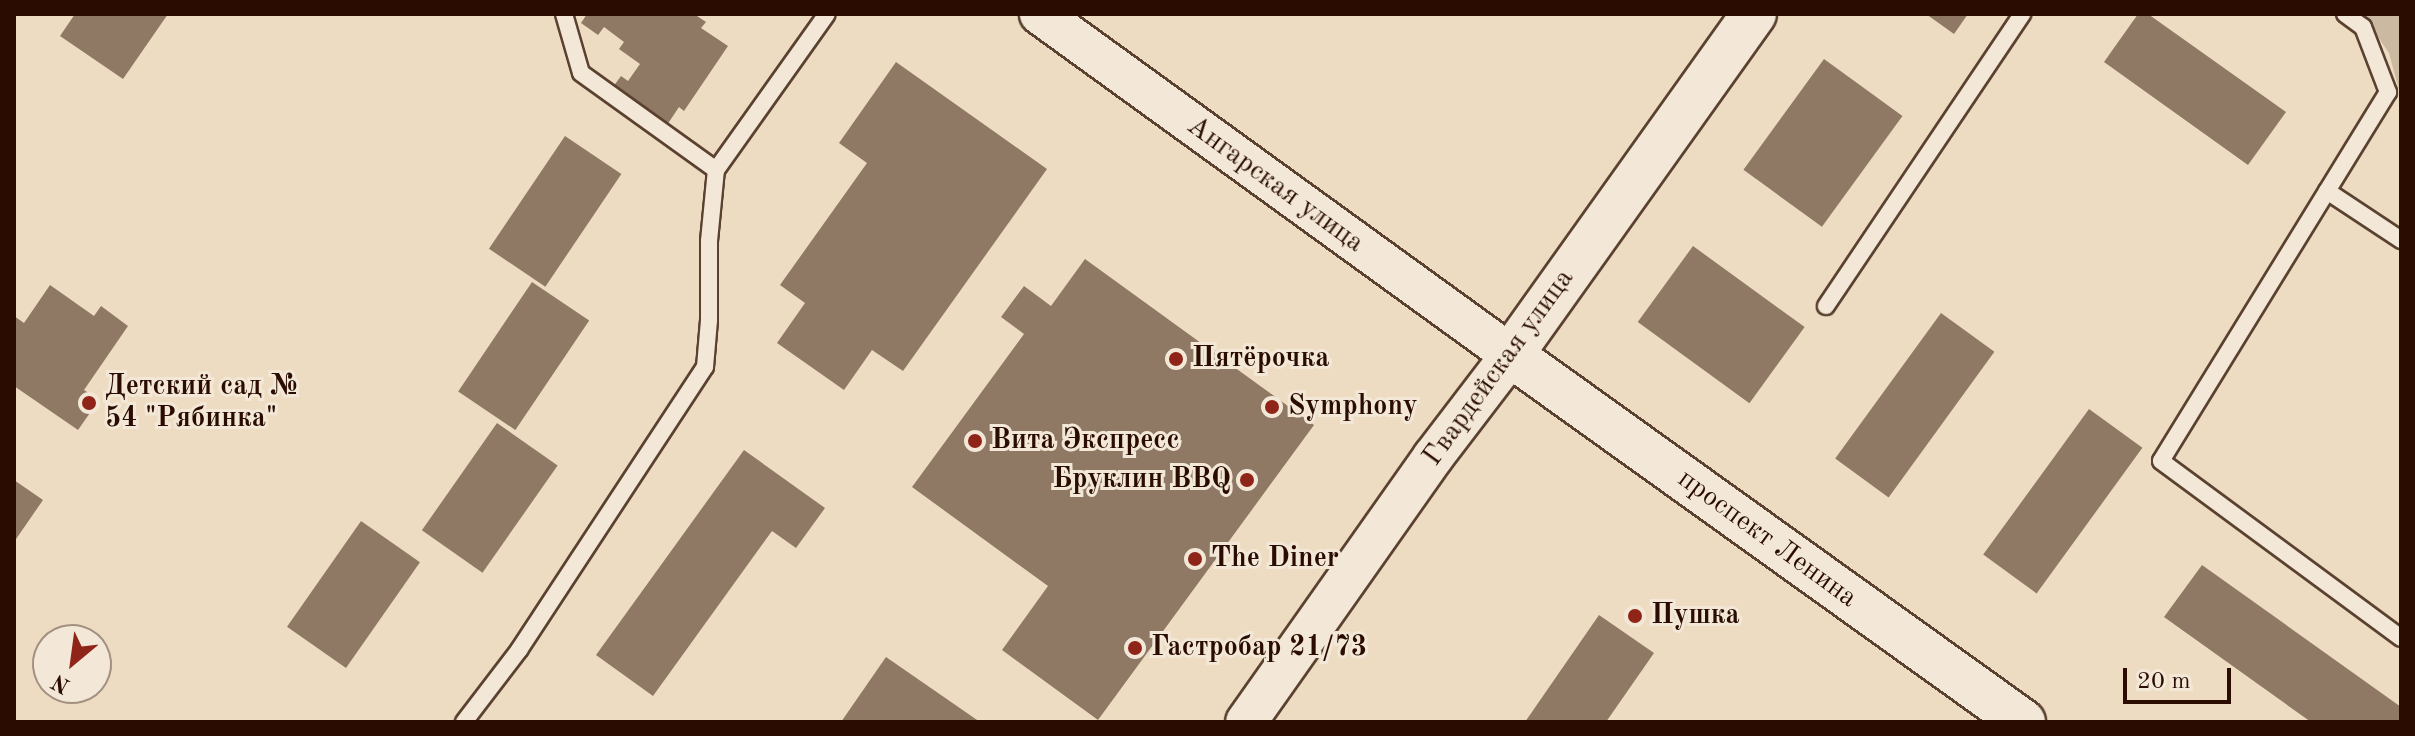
<!DOCTYPE html>
<meta charset="utf-8">
<style>
body{margin:0}
#map{position:relative;width:2415px;height:736px;overflow:hidden;background:#eddcc2;font-family:"Old Standard TT",serif}
div>[style]{position:absolute}
.green>*{inset:0;background:#ccb9a1}
.building>*{inset:0;background:#8f7965;transform-origin:0 0}
.roads{filter:drop-shadow(2px 0 #5b4130) drop-shadow(-2px 0 #5b4130) drop-shadow(0 2px #5b4130) drop-shadow(0 -2px #5b4130)}
.service>*{height:16px;margin:-8px;padding:0 8px;transform-origin:8px;border-radius:8px;background:#f3e8d7}
.tertiary>*{height:40px;margin:-20px;padding:0 20px;transform-origin:20px;border-radius:20px;background:#f3e8d7}
.secondary>*{height:44px;margin:-22px;padding:0 22px;transform-origin:22px;border-radius:22px;background:#f3e8d7}
.dots>*{width:22px;height:22px;translate:-50% -50%;box-sizing:border-box;border:4px solid #f3e8d7;border-radius:50%}
span{translate:-50% -50%;white-space:nowrap;text-align:center;line-height:1.15;-webkit-text-stroke:6px #f3e8d7;paint-order:stroke}
.street-label{font-size:28px;color:#2a0d00}
.poi-label{font-size:28px;color:#2a0d00;font-weight:700}
.left{translate:0 -50%;text-align:left}
.right{translate:-100% -50%;text-align:right}
.frame{position:absolute;inset:0;border:16px solid #2a0d00;pointer-events:none}
.north{position:absolute;left:32px;top:624px;width:80px;height:80px;box-sizing:border-box;background:#f3e8d7;border:2px solid #a39081;border-radius:50%;rotate:209deg;font-size:22px;font-weight:700;line-height:32px;text-align:center;color:#2a0d00}
.north::after{content:'';display:block;margin:auto;width:28px;height:36px;background:#8f2418;clip-path:polygon(50% 0,100% 100%,50% 72%,0 100%)}
.scale{position:absolute;left:2123px;top:668px;width:108px;height:36px;box-sizing:border-box;border:4px solid #2a0d00;border-top:0;padding-left:10px;font-size:24px;line-height:28px;white-space:nowrap;color:#2a0d00;-webkit-text-stroke:6px #f3e8d7;paint-order:stroke}
</style>
<div id="map">
<div class="green">
<i style="clip-path:polygon(2362px 14px,2401px 14px,2401px 97px,2389px 53px)"></i>
</div>
<div class="building">
<i style="clip-path:polygon(75px 14px,168px 14px,123px 79px,60px 36px)"></i>
<i style="clip-path:polygon(587px 14px,694px 14px,706px 22px,701px 28px,728px 46px,684px 111px,679px 107px,667px 125px,613px 87px,621px 76px,628px 81px,640px 64px,619px 49px,624px 42px,604px 27px,598px 35px,581px 23px)"></i>
<i style="clip-path:polygon(1926px 14px,1968px 14px,1954px 34px)"></i>
<i style="clip-path:polygon(2138px 14px,2148px 14px,2286px 112px,2248px 165px,2104px 62px)"></i>
<i style="left:1824px;top:59px;width:97px;height:137px;rotate:36deg"></i>
<i style="clip-path:polygon(896px 62px,1047px 169px,903px 371px,872px 350px,844px 390px,777px 343px,805px 303px,780px 285px,867px 163px,839px 143px)"></i>
<i style="left:565px;top:136px;width:68px;height:136px;rotate:34deg"></i>
<i style="left:1693px;top:246px;width:138px;height:94px;rotate:36deg"></i>
<i style="clip-path:polygon(1085px 259px,1314px 425px,1098px 720px,1002px 650px,1048px 586px,912px 487px,1024px 334px,1001px 317px,1024px 286px,1051px 306px)"></i>
<i style="left:532px;top:282px;width:69px;height:132px;rotate:34deg"></i>
<i style="clip-path:polygon(50px 285px,94px 316px,101px 306px,128px 326px,84px 390px,99px 400px,78px 430px,14px 386px,14px 316px,24px 323px)"></i>
<i style="left:1941px;top:313px;width:66px;height:180px;rotate:36deg"></i>
<i style="left:2089px;top:409px;width:66px;height:180px;rotate:36deg"></i>
<i style="left:497px;top:423px;width:74px;height:131px;rotate:35deg"></i>
<i style="clip-path:polygon(744px 450px,825px 508px,796px 548px,772px 531px,653px 696px,596px 655px)"></i>
<i style="clip-path:polygon(14px 480px,43px 500px,14px 542px)"></i>
<i style="left:361px;top:521px;width:72px;height:129px;rotate:35deg"></i>
<i style="clip-path:polygon(2202px 565px,2401px 707px,2401px 722px,2311px 722px,2164px 617px)"></i>
<i style="clip-path:polygon(1599px 615px,1654px 653px,1606px 722px,1525px 722px)"></i>
<i style="clip-path:polygon(886px 657px,980px 722px,841px 722px)"></i>
</div>
<div class="roads">
<div class="service">
<i style="left:564px;top:14px;width:61px;rotate:73.9deg"></i>
<i style="left:581px;top:73px;width:166px;rotate:35.7deg"></i>
<i style="left:716px;top:170px;width:191px;rotate:-54.6deg"></i>
<i style="left:2345px;top:14px;width:22px;rotate:36deg"></i>
<i style="left:2363px;top:27px;width:70px;rotate:69deg"></i>
<i style="left:2388px;top:92px;width:433px;rotate:121.6deg"></i>
<i style="left:2161px;top:461px;width:298px;rotate:36.4deg"></i>
<i style="left:2327px;top:191px;width:89px;rotate:33.5deg"></i>
<i style="left:1826px;top:306px;width:352px;rotate:-56.1deg"></i>
<i style="left:464px;top:722px;width:91px;rotate:-52.6deg"></i>
<i style="left:519px;top:650px;width:339px;rotate:-56.7deg"></i>
<i style="left:705px;top:367px;width:47px;rotate:-85.1deg"></i>
<i style="left:709px;top:320px;width:79px;rotate:-90deg"></i>
<i style="left:709px;top:241px;width:71px;rotate:-84.4deg"></i>
</div>
<div class="tertiary">
<i style="left:1040px;top:14px;width:581px;rotate:35.9deg"></i>
<i style="left:1511px;top:355px;width:128px;rotate:127.4deg"></i>
<i style="left:1433px;top:457px;width:324px;rotate:125.2deg"></i>
</div>
<div class="secondary">
<i style="left:1754px;top:14px;width:419px;rotate:125.5deg"></i>
<i style="left:1511px;top:355px;width:630px;rotate:35.63deg"></i>
</div>
</div>
<div class="dots">
<i style="left:1176px;top:359px;background:#8f2418"></i>
<i style="left:89px;top:403px;background:#8f2418"></i>
<i style="left:1272px;top:407px;background:#8f2418"></i>
<i style="left:975px;top:441px;background:#8f2418"></i>
<i style="left:1247px;top:480px;background:#8f2418"></i>
<i style="left:1195px;top:559px;background:#8f2418"></i>
<i style="left:1635px;top:616px;background:#8f2418"></i>
<i style="left:1135px;top:648px;background:#8f2418"></i>
</div>
<div class="street-label">
<span style="left:1275px;top:185px;rotate:36deg">Ангарская улица</span>
<span style="left:1499px;top:368px;rotate:-54deg">Гвардейская улица</span>
<span style="left:1767px;top:539px;rotate:36deg">проспект Ленина</span>
</div>
<div class="poi-label">
<span class="left" style="left:1192px;top:359px">Пятёрочка</span>
<span class="left" style="left:105px;top:403px">Детский сад №<br>54 "Рябинка"</span>
<span class="left" style="left:1288px;top:407px">Symphony</span>
<span class="left" style="left:991px;top:441px">Вита Экспресс</span>
<span class="right" style="left:1231px;top:480px">Бруклин BBQ</span>
<span class="left" style="left:1211px;top:559px">The Diner</span>
<span class="left" style="left:1651px;top:616px">Пушка</span>
<span class="left" style="left:1151px;top:648px">Гастробар 21/73</span>
</div>
<div class="frame"></div>
<div class="north">N</div>
<div class="scale">20 m</div>
</div>
